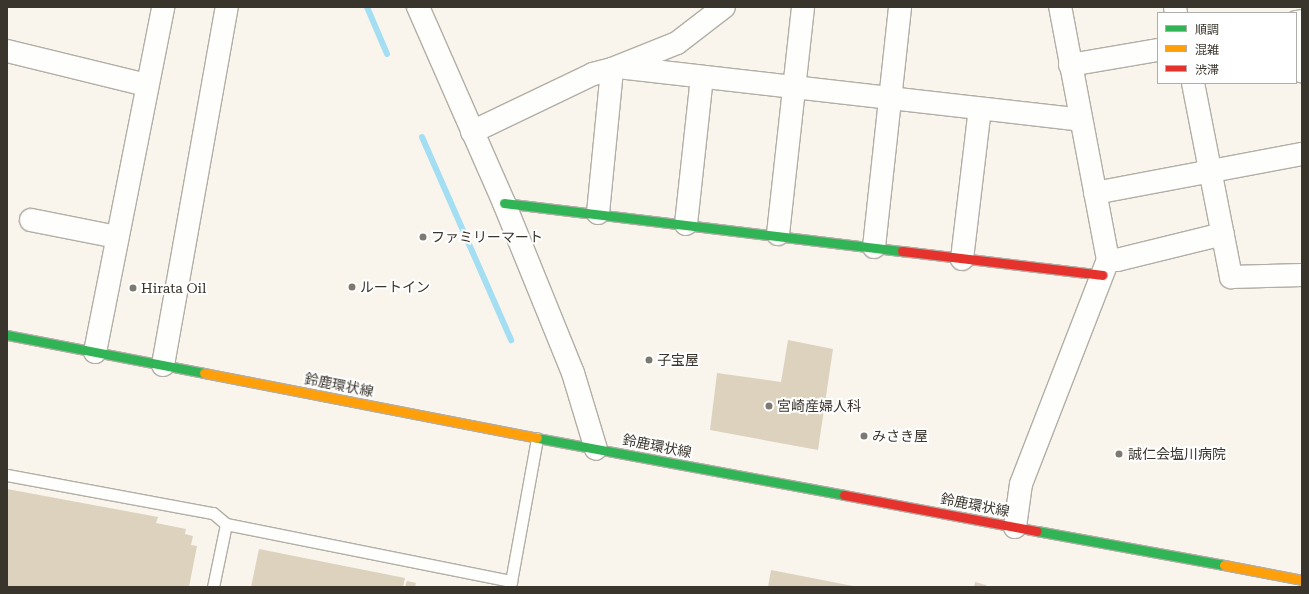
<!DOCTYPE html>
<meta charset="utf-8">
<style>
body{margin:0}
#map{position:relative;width:1309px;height:594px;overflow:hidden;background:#f9f5ed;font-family:"Roboto Serif","Noto Sans JP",serif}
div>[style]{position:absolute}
.stream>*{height:6px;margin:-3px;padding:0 3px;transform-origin:3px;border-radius:3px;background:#a3def2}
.building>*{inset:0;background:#dcd2be}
.roads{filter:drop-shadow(1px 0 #b2aea6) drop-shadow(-1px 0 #b2aea6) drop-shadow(0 1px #b2aea6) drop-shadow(0 -1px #b2aea6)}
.lane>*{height:11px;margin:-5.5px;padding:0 5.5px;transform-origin:5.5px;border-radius:5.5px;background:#fefefc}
.street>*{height:22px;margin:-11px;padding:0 11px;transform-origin:11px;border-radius:11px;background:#fefefc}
.fast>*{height:9px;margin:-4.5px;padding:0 4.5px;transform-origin:4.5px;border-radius:4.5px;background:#30b455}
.slow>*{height:9px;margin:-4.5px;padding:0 4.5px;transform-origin:4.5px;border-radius:4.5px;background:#ff9f0a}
.jam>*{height:9px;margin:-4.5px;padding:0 4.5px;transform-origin:4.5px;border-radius:4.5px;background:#e5322d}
.dots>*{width:11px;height:11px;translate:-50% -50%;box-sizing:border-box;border:2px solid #fff;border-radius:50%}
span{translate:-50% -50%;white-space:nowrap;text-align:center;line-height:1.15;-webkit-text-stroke:4px #fff;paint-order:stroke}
.poi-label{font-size:14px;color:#3a352c}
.left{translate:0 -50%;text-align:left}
.street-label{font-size:14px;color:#3a352c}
.frame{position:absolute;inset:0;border:8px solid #3a352c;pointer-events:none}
.legend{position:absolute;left:1157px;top:12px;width:140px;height:72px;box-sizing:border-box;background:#fff;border:1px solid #b0aeab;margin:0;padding:5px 7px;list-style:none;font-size:12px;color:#3a352c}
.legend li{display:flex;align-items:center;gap:8px;height:20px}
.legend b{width:20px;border:1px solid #b0aeab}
</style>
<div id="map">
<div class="stream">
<i style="left:367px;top:7px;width:51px;rotate:66.9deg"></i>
<i style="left:422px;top:137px;width:222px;rotate:66.3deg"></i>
</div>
<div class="building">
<i style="clip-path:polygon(788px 340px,833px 349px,818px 450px,710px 430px,717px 373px,781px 382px)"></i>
<i style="clip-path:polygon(7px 489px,158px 517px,156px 523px,186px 529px,185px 534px,193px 536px,191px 545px,197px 546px,189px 587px,7px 587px)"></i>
<i style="clip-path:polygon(259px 549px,405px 578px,403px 587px,251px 587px)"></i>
<i style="clip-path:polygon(771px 570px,853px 586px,853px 587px,768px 587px)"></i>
<i style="clip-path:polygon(407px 581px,416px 583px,415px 587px,405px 587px)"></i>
<i style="clip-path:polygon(975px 582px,986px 585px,986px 587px,974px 587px)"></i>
</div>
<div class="roads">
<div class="lane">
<i style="left:7px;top:475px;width:209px;rotate:10.5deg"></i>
<i style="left:213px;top:513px;width:17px;rotate:40deg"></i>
<i style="left:226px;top:524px;width:291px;rotate:11.3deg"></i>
<i style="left:213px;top:587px;width:64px;rotate:-78.3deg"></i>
<i style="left:510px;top:587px;width:151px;rotate:-79.7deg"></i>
</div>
<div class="street">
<i style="left:418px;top:7px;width:214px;rotate:66.3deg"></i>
<i style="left:504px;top:203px;width:183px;rotate:67.9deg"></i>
<i style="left:573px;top:373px;width:79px;rotate:73.2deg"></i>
<i style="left:1175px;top:7px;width:6px;rotate:81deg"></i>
<i style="left:1296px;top:22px;width:6px;rotate:-9deg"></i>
<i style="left:1296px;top:40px;width:32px;rotate:79deg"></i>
<i style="left:7px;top:51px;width:144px;rotate:13.7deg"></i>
<i style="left:1070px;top:65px;width:89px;rotate:-9.7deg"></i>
<i style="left:618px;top:67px;width:466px;rotate:6.5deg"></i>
<i style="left:1193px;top:83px;width:198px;rotate:78.9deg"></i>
<i style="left:1231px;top:277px;width:71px;rotate:-1.6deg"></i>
<i style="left:472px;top:132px;width:134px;rotate:-25.6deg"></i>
<i style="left:593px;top:74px;width:20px;rotate:-15deg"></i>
<i style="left:612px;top:69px;width:70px;rotate:-21.8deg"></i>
<i style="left:677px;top:43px;width:59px;rotate:-37.5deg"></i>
<i style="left:1095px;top:193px;width:211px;rotate:-10.7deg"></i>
<i style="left:598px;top:213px;width:145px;rotate:-84.4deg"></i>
<i style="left:31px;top:220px;width:88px;rotate:11.2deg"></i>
<i style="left:686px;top:224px;width:148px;rotate:-83.8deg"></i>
<i style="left:778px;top:234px;width:228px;rotate:-83.7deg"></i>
<i style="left:874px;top:247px;width:241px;rotate:-83.8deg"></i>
<i style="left:962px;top:259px;width:151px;rotate:-83.2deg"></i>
<i style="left:1108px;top:260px;width:9px"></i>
<i style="left:1117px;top:260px;width:109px;rotate:-13.8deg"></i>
<i style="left:95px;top:352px;width:352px;rotate:-78.8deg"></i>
<i style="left:163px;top:365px;width:364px;rotate:-79.9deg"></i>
<i style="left:1015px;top:527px;width:43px;rotate:-82.1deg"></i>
<i style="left:1021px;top:484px;width:240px;rotate:-68.8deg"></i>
<i style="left:1108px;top:260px;width:258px;rotate:-100.7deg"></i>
</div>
<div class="fast">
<i style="left:504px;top:203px;width:401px;rotate:6.9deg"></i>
<i style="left:7px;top:335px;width:201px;rotate:10.9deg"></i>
<i style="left:537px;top:438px;width:312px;rotate:10.5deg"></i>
<i style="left:1037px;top:531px;width:190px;rotate:10.3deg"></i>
</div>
<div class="slow">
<i style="left:204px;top:373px;width:339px;rotate:11deg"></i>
<i style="left:1224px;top:565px;width:79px;rotate:10.9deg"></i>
</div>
<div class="jam">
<i style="left:902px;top:251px;width:202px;rotate:6.8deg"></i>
<i style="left:844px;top:495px;width:196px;rotate:10.6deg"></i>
</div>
</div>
<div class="dots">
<i style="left:423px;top:237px;background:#7d7870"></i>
<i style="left:352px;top:287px;background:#7d7870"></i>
<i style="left:133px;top:288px;background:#7d7870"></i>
<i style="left:649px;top:360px;background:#7d7870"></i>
<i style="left:769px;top:406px;background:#7d7870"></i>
<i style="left:864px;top:436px;background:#7d7870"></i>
<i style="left:1119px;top:454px;background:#7d7870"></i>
</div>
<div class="poi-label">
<span class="left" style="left:431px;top:237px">ファミリーマート</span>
<span class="left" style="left:360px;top:287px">ルートイン</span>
<span class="left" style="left:141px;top:288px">Hirata Oil</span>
<span class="left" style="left:657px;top:360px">子宝屋</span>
<span class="left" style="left:777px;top:406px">宮崎産婦人科</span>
<span class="left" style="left:872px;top:436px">みさき屋</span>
<span class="left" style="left:1128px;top:454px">誠仁会塩川病院</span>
</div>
<div class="street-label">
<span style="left:339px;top:385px;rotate:11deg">鈴鹿環状線</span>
<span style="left:657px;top:446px;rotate:11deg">鈴鹿環状線</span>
<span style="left:975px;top:505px;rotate:11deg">鈴鹿環状線</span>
</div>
<div class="frame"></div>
<ul class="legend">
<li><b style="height:5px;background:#30b455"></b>順調</li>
<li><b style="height:5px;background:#ff9f0a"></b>混雑</li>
<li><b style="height:5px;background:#e5322d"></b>渋滞</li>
</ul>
</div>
